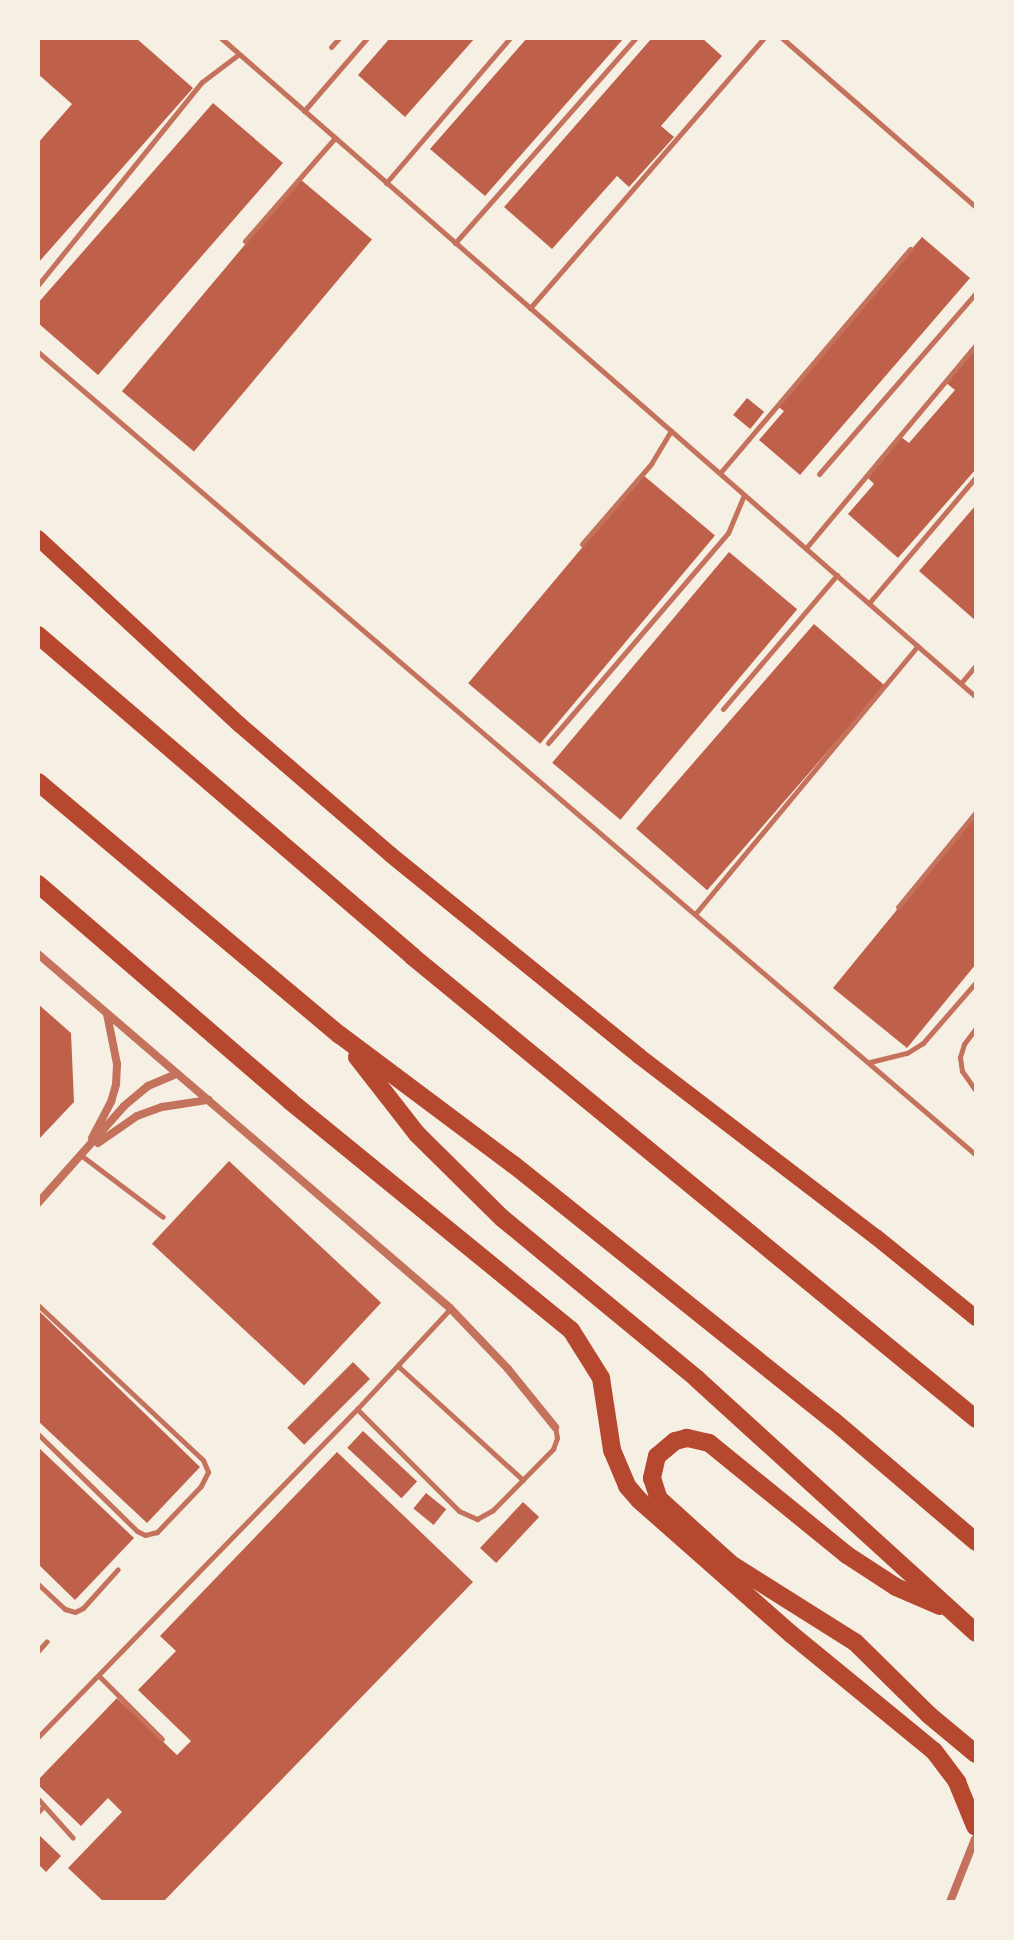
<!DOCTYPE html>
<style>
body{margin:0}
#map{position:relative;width:1014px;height:1940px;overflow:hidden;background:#f6efe4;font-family:Karla,sans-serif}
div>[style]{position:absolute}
.building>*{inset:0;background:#bf614a;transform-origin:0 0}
.service>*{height:5px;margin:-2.5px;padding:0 2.5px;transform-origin:2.5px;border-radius:2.5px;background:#c5725c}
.minor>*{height:8px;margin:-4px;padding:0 4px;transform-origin:4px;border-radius:4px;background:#c5725c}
.primary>*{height:16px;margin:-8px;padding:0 8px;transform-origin:8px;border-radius:8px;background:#b5482f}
.motorway>*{height:18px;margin:-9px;padding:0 9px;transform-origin:9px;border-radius:9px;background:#b5482f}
span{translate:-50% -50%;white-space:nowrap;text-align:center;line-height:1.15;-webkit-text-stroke:8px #f6efe4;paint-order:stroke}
.frame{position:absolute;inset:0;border:40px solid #f6efe4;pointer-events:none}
</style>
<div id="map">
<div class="building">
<i style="clip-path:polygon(38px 38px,136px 38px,193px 88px,38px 263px,38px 143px,72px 104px,38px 74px)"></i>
<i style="clip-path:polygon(390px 38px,475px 38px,405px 117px,358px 75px)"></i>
<i style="clip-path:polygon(527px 38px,624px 38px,485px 196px,430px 149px)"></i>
<i style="clip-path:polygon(652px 38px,702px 38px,722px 56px,661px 126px,674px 137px,629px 187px,617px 176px,552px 249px,504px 207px)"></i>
<i style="clip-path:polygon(213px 103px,283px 163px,98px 375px,38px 323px,38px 303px)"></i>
<i style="left:300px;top:179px;width:94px;height:277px;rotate:40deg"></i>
<i style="clip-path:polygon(922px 237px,970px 278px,800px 475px,759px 440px,784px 411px,777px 406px)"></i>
<i style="clip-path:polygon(976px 346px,976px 469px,898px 558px,848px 514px,874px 484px,867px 477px,901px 437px,909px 443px,955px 390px,945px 382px)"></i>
<i style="left:747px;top:398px;width:22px;height:22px;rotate:39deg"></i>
<i style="left:643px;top:475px;width:94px;height:272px;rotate:40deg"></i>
<i style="clip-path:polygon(976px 505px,976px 621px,919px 571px)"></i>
<i style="left:729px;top:552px;width:89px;height:275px;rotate:40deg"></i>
<i style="left:814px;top:624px;width:94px;height:271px;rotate:41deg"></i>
<i style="clip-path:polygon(976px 813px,976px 964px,907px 1048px,833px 988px)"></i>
<i style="clip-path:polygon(38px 1004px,71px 1033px,74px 1102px,38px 1140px)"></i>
<i style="left:229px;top:1161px;width:208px;height:113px;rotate:43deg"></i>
<i style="clip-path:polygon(38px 1310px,200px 1467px,147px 1523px,38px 1421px)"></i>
<i style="left:353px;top:1362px;width:24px;height:93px;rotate:45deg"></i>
<i style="left:363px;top:1431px;width:74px;height:23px;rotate:43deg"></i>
<i style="clip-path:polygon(38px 1447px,134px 1538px,75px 1600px,38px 1564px)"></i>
<i style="clip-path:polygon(337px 1452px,473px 1582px,163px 1902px,104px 1902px,68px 1868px,122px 1812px,108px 1798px,81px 1826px,38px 1785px,38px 1780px,117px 1698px,177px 1755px,191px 1741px,138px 1690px,176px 1651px,160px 1636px)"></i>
<i style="left:426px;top:1493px;width:26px;height:20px;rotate:39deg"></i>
<i style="left:523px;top:1502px;width:22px;height:63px;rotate:43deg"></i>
<i style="clip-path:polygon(38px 1834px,61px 1856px,46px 1872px,38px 1864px)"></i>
</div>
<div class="service">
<i style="left:221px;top:38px;width:1002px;rotate:41.12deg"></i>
<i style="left:782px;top:38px;width:257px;rotate:41.1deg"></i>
<i style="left:331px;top:47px;width:12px;rotate:-48deg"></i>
<i style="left:304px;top:111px;width:96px;rotate:-49.2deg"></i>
<i style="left:386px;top:183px;width:191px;rotate:-49.5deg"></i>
<i style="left:245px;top:241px;width:137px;rotate:-48.9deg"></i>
<i style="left:455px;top:243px;width:273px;rotate:-48.6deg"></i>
<i style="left:38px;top:285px;width:261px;rotate:-51.1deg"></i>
<i style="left:202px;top:82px;width:46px;rotate:-37.1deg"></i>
<i style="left:530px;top:308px;width:357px;rotate:-49.1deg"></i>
<i style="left:38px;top:352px;width:1235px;rotate:40.57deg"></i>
<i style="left:720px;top:473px;width:294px;rotate:-49.7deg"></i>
<i style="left:819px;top:474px;width:240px;rotate:-49.1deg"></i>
<i style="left:582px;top:544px;width:106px;rotate:-49.2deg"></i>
<i style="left:651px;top:464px;width:39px;rotate:-59deg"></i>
<i style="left:806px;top:548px;width:265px;rotate:-50.1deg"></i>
<i style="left:869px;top:603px;width:165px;rotate:-49.7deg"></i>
<i style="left:961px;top:683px;width:23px;rotate:-50deg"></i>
<i style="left:723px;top:709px;width:176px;rotate:-49.6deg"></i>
<i style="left:548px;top:743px;width:277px;rotate:-49.4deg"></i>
<i style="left:728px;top:533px;width:41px;rotate:-67.2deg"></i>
<i style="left:898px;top:907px;width:123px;rotate:-50.6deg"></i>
<i style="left:696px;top:913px;width:347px;rotate:-50.3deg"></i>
<i style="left:976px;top:1028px;width:20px;rotate:127deg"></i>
<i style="left:964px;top:1044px;width:14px;rotate:107deg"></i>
<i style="left:960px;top:1057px;width:14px;rotate:82deg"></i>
<i style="left:962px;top:1071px;width:24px;rotate:55deg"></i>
<i style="left:870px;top:1062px;width:38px;rotate:-14deg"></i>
<i style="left:907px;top:1053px;width:19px;rotate:-32deg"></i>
<i style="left:923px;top:1043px;width:81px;rotate:-49deg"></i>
<i style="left:82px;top:1156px;width:101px;rotate:37deg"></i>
<i style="left:38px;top:1305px;width:226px;rotate:43.2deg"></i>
<i style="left:203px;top:1460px;width:13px;rotate:67deg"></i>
<i style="left:208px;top:1472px;width:16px;rotate:117deg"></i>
<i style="left:201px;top:1486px;width:64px;rotate:133.7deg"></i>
<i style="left:157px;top:1532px;width:12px;rotate:166deg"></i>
<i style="left:145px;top:1535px;width:9px;rotate:-153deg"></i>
<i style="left:137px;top:1531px;width:139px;rotate:-135.6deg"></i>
<i style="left:450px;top:1309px;width:137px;rotate:132.9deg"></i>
<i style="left:357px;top:1409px;width:144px;rotate:45deg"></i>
<i style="left:459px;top:1511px;width:20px;rotate:24deg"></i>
<i style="left:477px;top:1519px;width:18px;rotate:-29deg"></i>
<i style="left:493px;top:1510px;width:86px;rotate:-45.5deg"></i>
<i style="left:553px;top:1449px;width:12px;rotate:-70deg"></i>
<i style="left:557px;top:1438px;width:11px;rotate:-100deg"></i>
<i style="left:398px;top:1366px;width:169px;rotate:42.4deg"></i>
<i style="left:38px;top:1584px;width:37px;rotate:43deg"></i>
<i style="left:65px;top:1609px;width:10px;rotate:17deg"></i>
<i style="left:75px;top:1612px;width:9px;rotate:-27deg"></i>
<i style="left:83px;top:1608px;width:52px;rotate:-48.1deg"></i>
<i style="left:38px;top:1651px;width:13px;rotate:-48deg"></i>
<i style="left:99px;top:1676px;width:89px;rotate:45deg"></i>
<i style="left:38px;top:1737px;width:458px;rotate:-45.8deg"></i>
<i style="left:38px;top:1799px;width:52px;rotate:48.1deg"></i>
<i style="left:38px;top:1812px;width:8px;rotate:-45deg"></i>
</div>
<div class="minor">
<i style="left:38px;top:954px;width:543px;rotate:40.67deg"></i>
<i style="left:450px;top:1308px;width:84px;rotate:46.4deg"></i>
<i style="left:508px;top:1369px;width:75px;rotate:51deg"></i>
<i style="left:92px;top:1138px;width:41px;rotate:-62.2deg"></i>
<i style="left:111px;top:1102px;width:19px;rotate:-74deg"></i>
<i style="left:116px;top:1084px;width:20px;rotate:-87deg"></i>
<i style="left:117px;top:1064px;width:51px;rotate:-101.3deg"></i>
<i style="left:98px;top:1143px;width:47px;rotate:-34.7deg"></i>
<i style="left:137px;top:1116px;width:27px;rotate:-20deg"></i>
<i style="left:162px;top:1107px;width:47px;rotate:-8.7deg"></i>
<i style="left:38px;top:1203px;width:130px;rotate:-48.4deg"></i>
<i style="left:124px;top:1106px;width:31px;rotate:-40deg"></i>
<i style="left:148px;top:1086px;width:30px;rotate:-23deg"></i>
<i style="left:950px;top:1902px;width:68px;rotate:-68.4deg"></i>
</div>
<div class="primary">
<i style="left:38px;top:538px;width:275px;rotate:42.8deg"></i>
<i style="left:240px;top:725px;width:199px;rotate:40.7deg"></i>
<i style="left:391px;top:855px;width:319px;rotate:39deg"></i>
<i style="left:639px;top:1056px;width:298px;rotate:37.4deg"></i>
<i style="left:876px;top:1237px;width:129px;rotate:39deg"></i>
</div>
<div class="motorway">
<i style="left:38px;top:635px;width:493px;rotate:40.6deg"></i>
<i style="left:412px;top:956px;width:730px;rotate:39.38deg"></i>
<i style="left:38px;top:782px;width:394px;rotate:40deg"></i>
<i style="left:340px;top:1035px;width:217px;rotate:36.8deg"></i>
<i style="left:514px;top:1165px;width:410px;rotate:38.7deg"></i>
<i style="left:834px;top:1421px;width:187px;rotate:40.4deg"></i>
<i style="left:38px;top:884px;width:333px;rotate:40.7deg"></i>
<i style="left:290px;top:1101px;width:362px;rotate:39.2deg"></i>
<i style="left:571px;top:1330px;width:57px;rotate:58deg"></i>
<i style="left:601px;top:1378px;width:73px;rotate:81.3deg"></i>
<i style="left:612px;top:1450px;width:39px;rotate:67deg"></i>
<i style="left:627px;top:1486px;width:18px;rotate:49deg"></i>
<i style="left:639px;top:1500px;width:203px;rotate:41.4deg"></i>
<i style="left:791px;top:1634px;width:185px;rotate:39.3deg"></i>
<i style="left:934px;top:1751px;width:39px;rotate:53deg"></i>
<i style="left:957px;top:1782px;width:48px;rotate:67.8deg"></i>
<i style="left:357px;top:1057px;width:98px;rotate:52.1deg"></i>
<i style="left:417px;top:1134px;width:120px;rotate:44.7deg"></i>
<i style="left:502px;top:1218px;width:253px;rotate:39.5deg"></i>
<i style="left:697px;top:1379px;width:377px;rotate:42.3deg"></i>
<i style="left:940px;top:1606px;width:48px;rotate:-156.6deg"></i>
<i style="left:896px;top:1587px;width:59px;rotate:-146.9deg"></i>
<i style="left:847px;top:1555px;width:178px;rotate:-140.9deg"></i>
<i style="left:709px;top:1443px;width:23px;rotate:-167deg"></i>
<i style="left:687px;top:1438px;width:12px;rotate:166deg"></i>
<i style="left:675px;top:1441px;width:23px;rotate:140deg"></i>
<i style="left:657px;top:1456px;width:23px;rotate:103deg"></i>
<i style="left:652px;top:1478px;width:22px;rotate:72deg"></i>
<i style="left:659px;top:1499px;width:97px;rotate:42.1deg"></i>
<i style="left:731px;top:1564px;width:146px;rotate:32.2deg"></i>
<i style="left:855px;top:1642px;width:104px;rotate:44.6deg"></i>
<i style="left:929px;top:1715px;width:61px;rotate:39.7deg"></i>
</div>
<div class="frame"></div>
</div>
